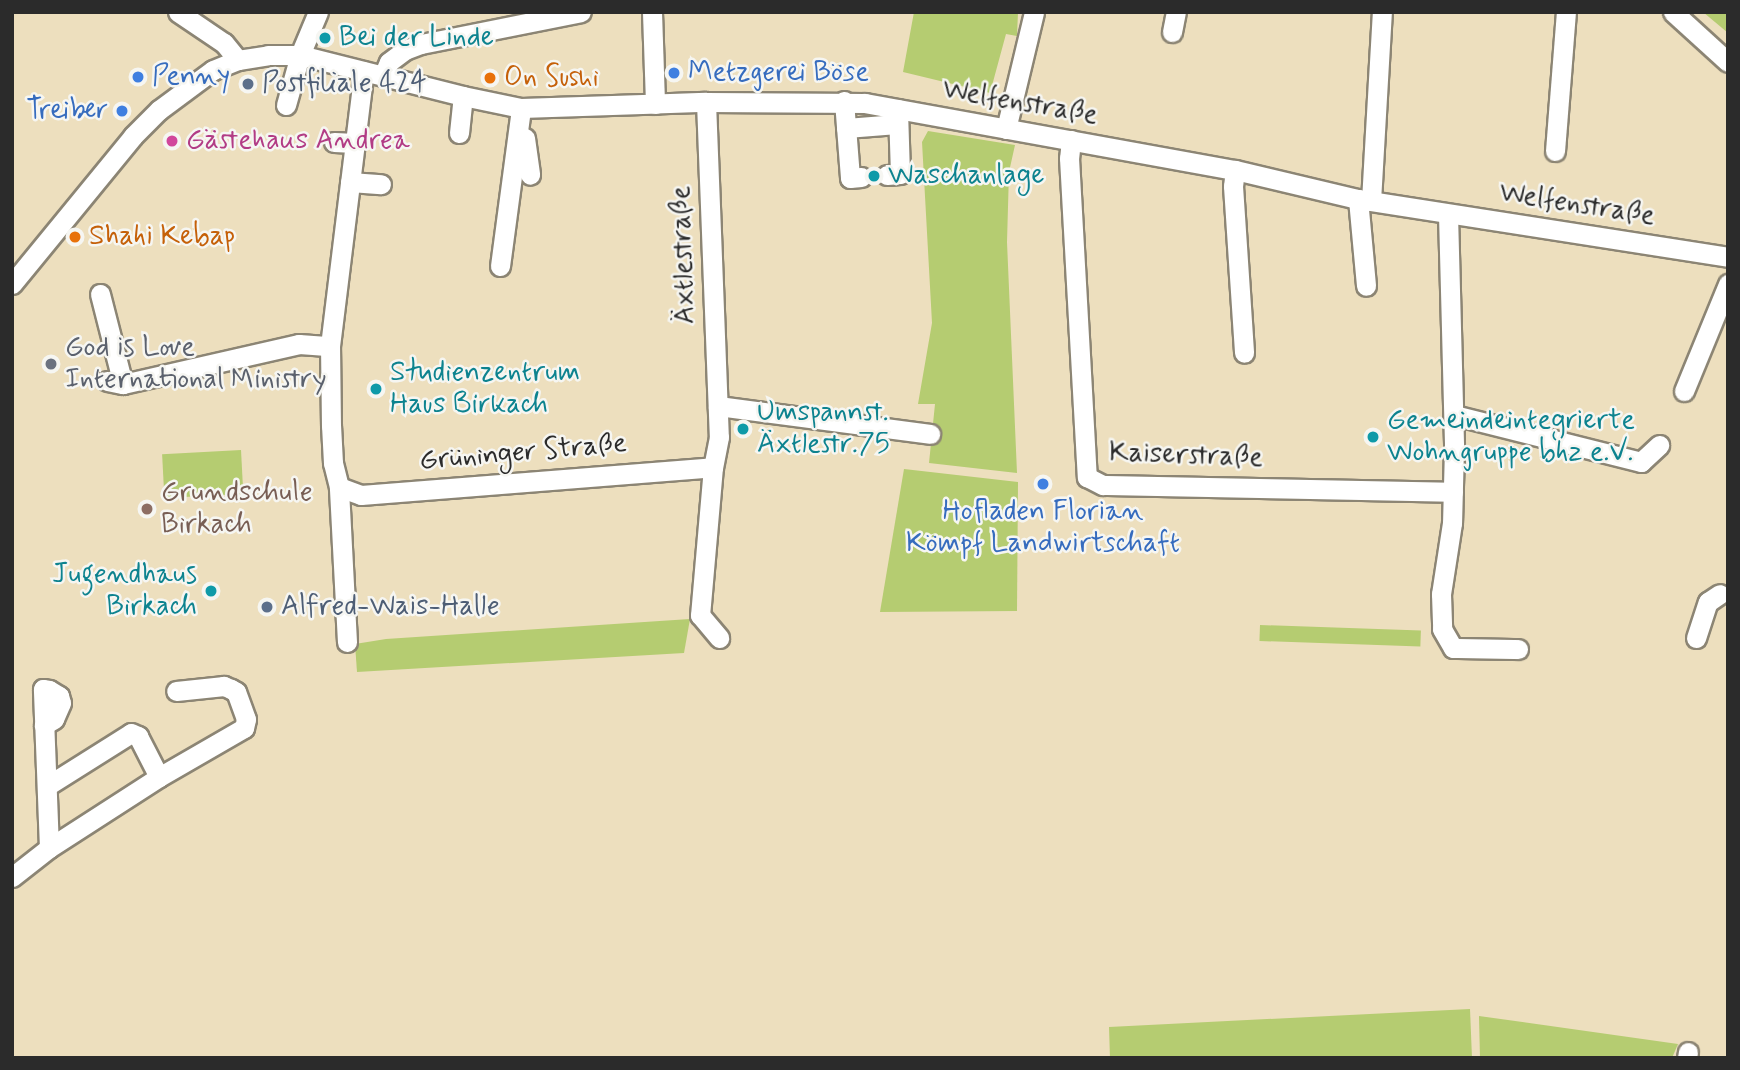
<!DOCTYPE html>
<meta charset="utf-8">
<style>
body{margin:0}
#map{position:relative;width:1740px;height:1070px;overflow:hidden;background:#eddfbe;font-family:Mynerve,sans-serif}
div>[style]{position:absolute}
.green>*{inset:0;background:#b5cc71;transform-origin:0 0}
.roads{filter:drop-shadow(2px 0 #8c8574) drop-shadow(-2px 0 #8c8574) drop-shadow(0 2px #8c8574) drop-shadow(0 -2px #8c8574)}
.minor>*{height:19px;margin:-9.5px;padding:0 9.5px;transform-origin:9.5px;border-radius:9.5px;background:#fff}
.dots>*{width:19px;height:19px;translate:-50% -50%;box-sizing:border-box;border:4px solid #f6f6f2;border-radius:50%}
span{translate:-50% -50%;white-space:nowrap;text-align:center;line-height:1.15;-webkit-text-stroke:5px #f6f6f2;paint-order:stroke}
.culture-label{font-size:28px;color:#0d838f}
.left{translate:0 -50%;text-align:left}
.right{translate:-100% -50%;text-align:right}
.shop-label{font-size:28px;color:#366cbe}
.food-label{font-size:28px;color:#c56008}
.service-label{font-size:28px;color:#4e5e75}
.street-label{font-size:28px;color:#2b2b2b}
.hotel-label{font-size:28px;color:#b23c85}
.worship-label{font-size:28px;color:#5b616d}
.education-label{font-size:28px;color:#785e54}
.frame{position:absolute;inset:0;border:14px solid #2b2b2b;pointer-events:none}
</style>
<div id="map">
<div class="green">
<i style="clip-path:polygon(914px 12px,1018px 12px,1017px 36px,1006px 34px,990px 93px,903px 72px)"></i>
<i style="clip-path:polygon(1703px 12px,1728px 12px,1728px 33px)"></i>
<i style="clip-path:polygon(928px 131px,1015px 145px,1009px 172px,1007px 242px,1017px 473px,929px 463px,935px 404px,918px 404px,932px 323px,922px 142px)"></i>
<i style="left:241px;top:450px;width:44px;height:79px;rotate:87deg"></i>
<i style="clip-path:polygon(904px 469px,1018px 482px,1017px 611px,880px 612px)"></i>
<i style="clip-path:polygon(690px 619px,684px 653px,357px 672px,355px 644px,386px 639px)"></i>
<i style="left:1260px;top:625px;width:161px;height:16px;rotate:2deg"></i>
<i style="clip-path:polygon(1470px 1009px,1472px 1058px,1110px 1058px,1109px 1027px)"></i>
<i style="clip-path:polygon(1479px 1017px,1479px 1016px,1678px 1044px,1672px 1058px,1480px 1058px)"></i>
</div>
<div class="roads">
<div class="minor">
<i style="left:178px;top:12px;width:55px;rotate:34deg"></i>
<i style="left:224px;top:43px;width:22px;rotate:51deg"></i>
<i style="left:652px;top:12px;width:92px;rotate:88.1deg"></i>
<i style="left:1673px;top:12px;width:74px;rotate:42.3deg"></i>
<i style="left:1172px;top:32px;width:20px;rotate:-79deg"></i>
<i style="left:383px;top:76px;width:15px;rotate:-67deg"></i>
<i style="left:389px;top:62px;width:20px;rotate:-37deg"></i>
<i style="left:405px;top:50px;width:17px;rotate:-21deg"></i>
<i style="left:421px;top:44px;width:163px;rotate:-11.3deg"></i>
<i style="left:844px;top:101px;width:77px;rotate:85.5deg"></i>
<i style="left:850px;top:178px;width:11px;rotate:-5deg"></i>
<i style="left:706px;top:102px;width:335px;rotate:87.8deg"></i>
<i style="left:719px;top:437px;width:31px;rotate:101deg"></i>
<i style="left:713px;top:467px;width:149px;rotate:95deg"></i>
<i style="left:700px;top:615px;width:30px;rotate:50deg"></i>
<i style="left:286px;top:105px;width:52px;rotate:-74.4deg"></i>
<i style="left:300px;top:55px;width:47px;rotate:-67.3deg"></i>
<i style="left:846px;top:128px;width:51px;rotate:-4.5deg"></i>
<i style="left:1006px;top:129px;width:120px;rotate:-76.5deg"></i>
<i style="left:459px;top:133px;width:37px;rotate:-84deg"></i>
<i style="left:525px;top:138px;width:37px;rotate:82deg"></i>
<i style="left:1071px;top:140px;width:18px;rotate:96deg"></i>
<i style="left:1069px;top:158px;width:320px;rotate:86.8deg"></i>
<i style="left:1087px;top:477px;width:18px;rotate:27deg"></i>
<i style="left:1103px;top:485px;width:350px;rotate:1.1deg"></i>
<i style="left:334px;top:142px;width:21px;rotate:3deg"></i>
<i style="left:1555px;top:151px;width:139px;rotate:-85.5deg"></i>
<i style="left:1235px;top:170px;width:16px;rotate:97deg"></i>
<i style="left:1233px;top:186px;width:167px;rotate:86.2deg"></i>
<i style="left:887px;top:175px;width:13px;rotate:-4deg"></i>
<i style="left:900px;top:174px;width:65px;rotate:-91.8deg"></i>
<i style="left:350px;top:182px;width:31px;rotate:4deg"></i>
<i style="left:1358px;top:199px;width:87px;rotate:84.7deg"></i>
<i style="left:1371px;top:201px;width:189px;rotate:-86.7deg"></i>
<i style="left:1448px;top:214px;width:234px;rotate:88.5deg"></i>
<i style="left:1454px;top:448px;width:75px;rotate:91.5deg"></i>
<i style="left:1452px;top:523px;width:72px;rotate:98.8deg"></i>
<i style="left:1441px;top:594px;width:35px;rotate:88deg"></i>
<i style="left:1442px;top:629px;width:22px;rotate:60deg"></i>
<i style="left:1453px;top:648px;width:65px;rotate:0.9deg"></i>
<i style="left:500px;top:266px;width:159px;rotate:-82.4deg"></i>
<i style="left:12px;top:284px;width:191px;rotate:-50.7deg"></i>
<i style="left:133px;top:136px;width:37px;rotate:-45deg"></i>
<i style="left:159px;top:110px;width:67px;rotate:-36.5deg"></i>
<i style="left:213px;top:70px;width:27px;rotate:-22deg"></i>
<i style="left:238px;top:60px;width:30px;rotate:-9deg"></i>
<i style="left:268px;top:55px;width:32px"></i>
<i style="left:300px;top:55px;width:168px;rotate:14.1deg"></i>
<i style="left:463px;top:96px;width:59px;rotate:11.7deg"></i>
<i style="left:521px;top:108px;width:185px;rotate:-1.9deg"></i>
<i style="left:706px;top:102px;width:159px;rotate:0.4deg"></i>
<i style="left:865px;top:103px;width:376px;rotate:10.3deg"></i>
<i style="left:1235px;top:170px;width:126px;rotate:13.3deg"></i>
<i style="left:1358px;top:199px;width:375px;rotate:8.9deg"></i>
<i style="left:100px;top:294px;width:93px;rotate:75.7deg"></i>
<i style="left:107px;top:381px;width:16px;rotate:11deg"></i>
<i style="left:123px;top:384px;width:180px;rotate:-12.8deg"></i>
<i style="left:299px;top:344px;width:31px;rotate:4deg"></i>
<i style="left:1684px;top:391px;width:116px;rotate:-67.6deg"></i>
<i style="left:718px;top:406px;width:214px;rotate:7.5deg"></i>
<i style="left:1454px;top:415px;width:193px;rotate:14.1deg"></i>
<i style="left:1641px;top:462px;width:25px;rotate:-43deg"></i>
<i style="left:339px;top:487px;width:23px;rotate:20deg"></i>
<i style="left:361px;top:495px;width:353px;rotate:-4.5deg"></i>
<i style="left:1696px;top:638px;width:38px;rotate:-72deg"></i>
<i style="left:1708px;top:602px;width:14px;rotate:-34deg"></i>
<i style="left:347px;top:642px;width:155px;rotate:-93deg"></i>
<i style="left:339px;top:487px;width:25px;rotate:-104deg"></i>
<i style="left:333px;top:463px;width:37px;rotate:-93deg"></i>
<i style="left:331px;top:426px;width:80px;rotate:-90.7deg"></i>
<i style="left:330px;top:346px;width:277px;rotate:-83deg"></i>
<i style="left:47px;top:786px;width:99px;rotate:-32.2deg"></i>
<i style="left:131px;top:733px;width:8px;rotate:23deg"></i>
<i style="left:138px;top:736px;width:46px;rotate:62.9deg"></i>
<i style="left:49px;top:848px;width:131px;rotate:-32.8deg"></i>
<i style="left:159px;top:777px;width:98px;rotate:-30deg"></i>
<i style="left:244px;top:728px;width:9px;rotate:-77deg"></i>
<i style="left:246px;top:719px;width:29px;rotate:-110deg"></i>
<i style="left:236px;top:692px;width:6px;rotate:-149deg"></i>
<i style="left:231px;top:689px;width:8px;rotate:-157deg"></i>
<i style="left:224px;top:686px;width:48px;rotate:174.1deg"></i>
<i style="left:12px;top:877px;width:47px;rotate:-38.1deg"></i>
<i style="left:49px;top:848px;width:159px;rotate:-92.2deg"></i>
<i style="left:43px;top:689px;width:6px;rotate:9deg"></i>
<i style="left:49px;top:690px;width:12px;rotate:31deg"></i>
<i style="left:59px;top:696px;width:7px;rotate:74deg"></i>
<i style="left:61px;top:703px;width:17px;rotate:114deg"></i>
<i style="left:54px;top:719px;width:12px;rotate:149deg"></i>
<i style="left:1687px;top:1058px;width:6px;rotate:-81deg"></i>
</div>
</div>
<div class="dots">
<i style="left:325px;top:38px;background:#0f9aa8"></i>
<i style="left:674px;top:73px;background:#3f7fe0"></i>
<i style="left:138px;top:77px;background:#3f7fe0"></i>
<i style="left:490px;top:78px;background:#e8710a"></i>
<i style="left:248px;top:84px;background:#5c6f8a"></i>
<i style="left:122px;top:111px;background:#3f7fe0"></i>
<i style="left:172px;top:141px;background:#d1479c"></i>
<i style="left:874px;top:176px;background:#0f9aa8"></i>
<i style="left:75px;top:237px;background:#e8710a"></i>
<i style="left:51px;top:364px;background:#6b7280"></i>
<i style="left:376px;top:389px;background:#0f9aa8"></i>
<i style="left:743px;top:429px;background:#0f9aa8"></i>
<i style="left:1373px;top:437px;background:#0f9aa8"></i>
<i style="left:1043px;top:484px;background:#3f7fe0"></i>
<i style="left:147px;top:509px;background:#8d6e63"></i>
<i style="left:211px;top:591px;background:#0f9aa8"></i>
<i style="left:267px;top:607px;background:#5c6f8a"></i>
</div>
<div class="culture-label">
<span class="left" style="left:339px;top:38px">Bei der Linde</span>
<span class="left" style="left:888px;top:176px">Waschanlage</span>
<span class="left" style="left:390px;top:389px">Studienzentrum<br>Haus Birkach</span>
<span class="left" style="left:757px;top:429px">Umspannst.<br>Äxtlestr.75</span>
<span class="left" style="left:1387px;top:437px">Gemeindeintegrierte<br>Wohngruppe bhz e.V.</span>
<span class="right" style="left:197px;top:591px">Jugendhaus<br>Birkach</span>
</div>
<div class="shop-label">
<span class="left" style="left:688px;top:73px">Metzgerei Böse</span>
<span class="left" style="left:152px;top:77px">Penny</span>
<span class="right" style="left:108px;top:111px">Treiber</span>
<span style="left:1043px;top:528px">Hofladen Florian<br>Kömpf Landwirtschaft</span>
</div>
<div class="food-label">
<span class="left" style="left:504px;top:78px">On Sushi</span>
<span class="left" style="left:89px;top:237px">Shahi Kebap</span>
</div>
<div class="service-label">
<span class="left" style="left:262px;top:84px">Postfiliale 424</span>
<span class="left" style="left:281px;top:607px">Alfred-Wais-Halle</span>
</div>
<div class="street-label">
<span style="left:1020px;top:103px;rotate:10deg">Welfenstraße</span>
<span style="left:1577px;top:205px;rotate:9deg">Welfenstraße</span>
<span style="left:684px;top:255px;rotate:-92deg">Äxtlestraße</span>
<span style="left:523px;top:453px;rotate:-5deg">Grüninger Straße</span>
<span style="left:1186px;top:456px;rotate:2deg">Kaiserstraße</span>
</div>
<div class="hotel-label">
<span class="left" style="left:186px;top:141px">Gästehaus Andrea</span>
</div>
<div class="worship-label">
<span class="left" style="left:65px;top:364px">God is Love<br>International Ministry</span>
</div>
<div class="education-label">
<span class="left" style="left:161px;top:509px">Grundschule<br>Birkach</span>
</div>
<div class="frame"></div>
</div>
